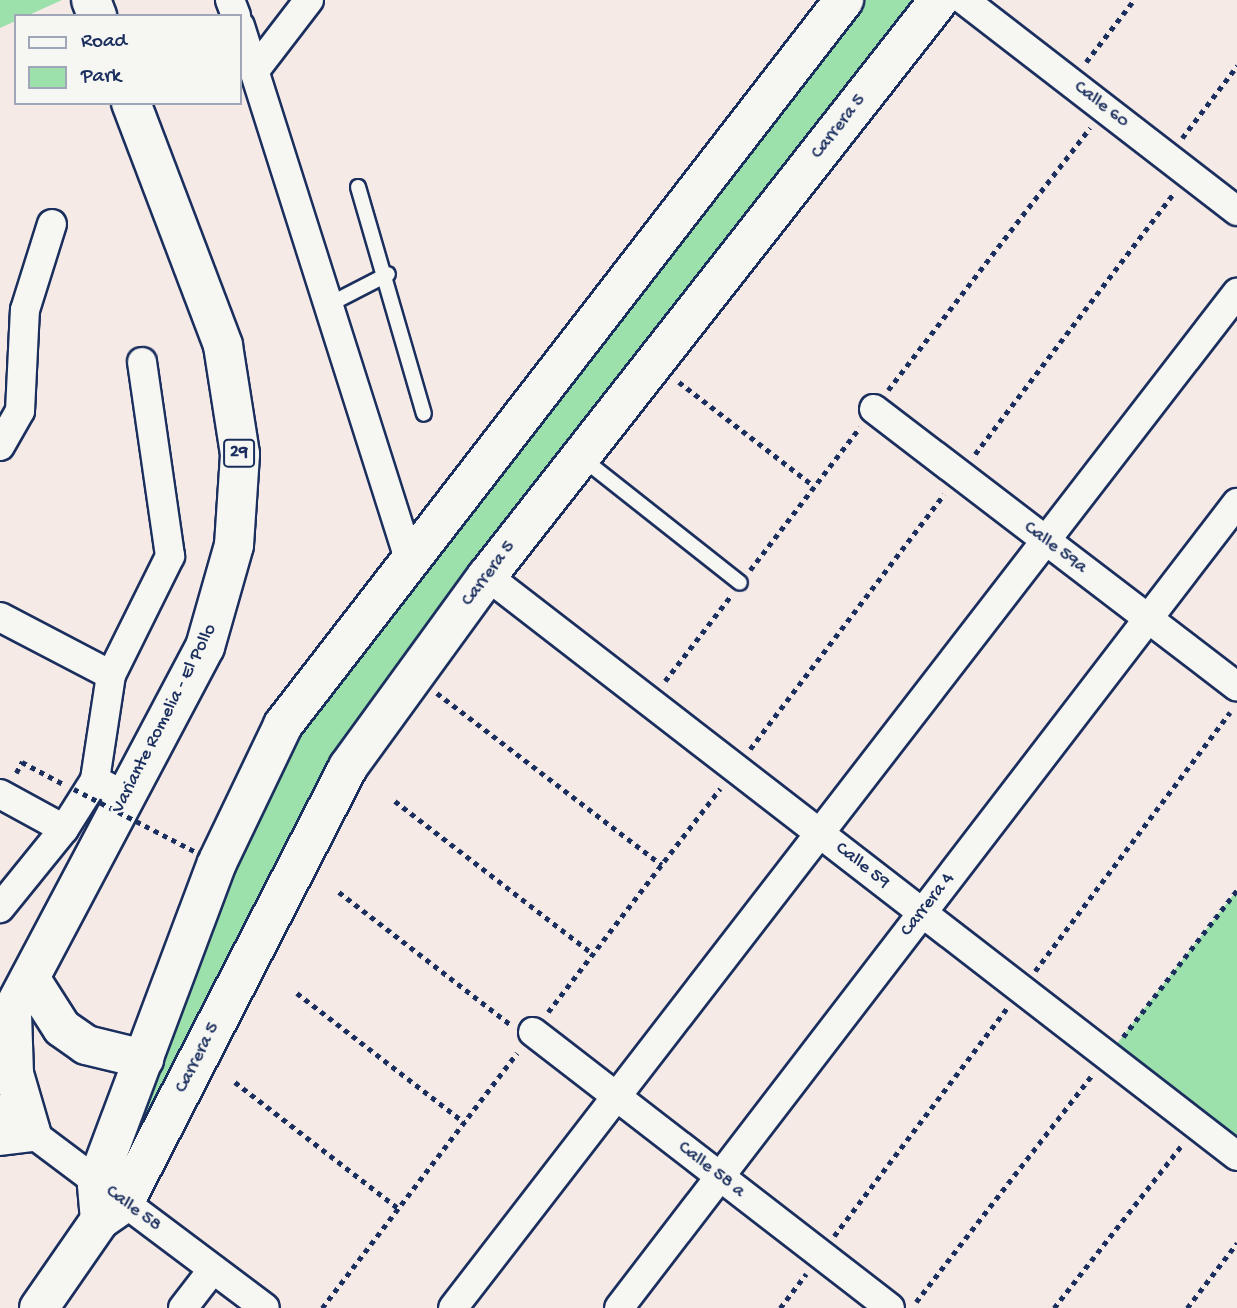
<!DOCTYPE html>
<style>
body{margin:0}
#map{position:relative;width:1237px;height:1308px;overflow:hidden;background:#f6eae7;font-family:"Gochi Hand",sans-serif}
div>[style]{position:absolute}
.green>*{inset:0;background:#9ce0ab}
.path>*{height:4.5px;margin-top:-2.25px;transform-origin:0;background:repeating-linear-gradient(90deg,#1b2f5e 0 5px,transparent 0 10px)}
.roads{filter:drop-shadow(2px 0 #1b2f5e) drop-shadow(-2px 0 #1b2f5e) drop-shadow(0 2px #1b2f5e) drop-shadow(0 -2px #1b2f5e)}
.service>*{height:14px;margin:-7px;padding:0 7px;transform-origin:7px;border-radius:7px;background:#f6f6f2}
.minor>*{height:28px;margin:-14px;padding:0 14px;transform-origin:14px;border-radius:14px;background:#f6f6f2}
.secondary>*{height:38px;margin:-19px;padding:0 19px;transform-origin:19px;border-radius:19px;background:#f6f6f2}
.trunk>*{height:38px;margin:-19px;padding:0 19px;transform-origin:19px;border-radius:19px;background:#f6f6f2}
.path-bridge>*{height:4.5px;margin-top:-2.25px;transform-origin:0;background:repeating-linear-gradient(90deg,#1b2f5e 0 5px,transparent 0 10px)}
span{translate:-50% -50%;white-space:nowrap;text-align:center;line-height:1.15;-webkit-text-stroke:5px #f6f6f2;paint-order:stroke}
.shield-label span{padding:2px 5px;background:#f6f6f2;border:2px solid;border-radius:5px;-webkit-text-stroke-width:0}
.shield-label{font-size:18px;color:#1b2f5e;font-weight:700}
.street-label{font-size:19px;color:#1b2f5e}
.legend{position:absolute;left:14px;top:14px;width:228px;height:91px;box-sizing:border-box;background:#f6f6f2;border:2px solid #9ea6b7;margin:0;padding:9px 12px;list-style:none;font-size:21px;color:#1b2f5e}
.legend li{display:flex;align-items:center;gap:14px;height:35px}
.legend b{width:35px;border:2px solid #9ea6b7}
</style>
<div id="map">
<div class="green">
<i style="clip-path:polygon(0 0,62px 0,0 28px)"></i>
<i style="clip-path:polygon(844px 0,939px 0,348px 767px,124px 1203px,97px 1182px,283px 725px)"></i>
<i style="clip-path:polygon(1237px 890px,1237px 1156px,1108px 1055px)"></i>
</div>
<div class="path">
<i style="left:1086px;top:62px;width:78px;rotate:-52.3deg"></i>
<i style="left:1182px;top:138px;width:91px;rotate:-52.6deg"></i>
<i style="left:679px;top:382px;width:170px;rotate:37.6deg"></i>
<i style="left:888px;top:390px;width:331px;rotate:-52.4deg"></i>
<i style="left:975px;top:454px;width:328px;rotate:-52.7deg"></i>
<i style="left:750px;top:570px;width:180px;rotate:-52.4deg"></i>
<i style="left:665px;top:681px;width:106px;rotate:-52.3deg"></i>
<i style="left:437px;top:693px;width:283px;rotate:37.4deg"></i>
<i style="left:750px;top:749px;width:320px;rotate:-52.7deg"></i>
<i style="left:16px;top:773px;width:13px;rotate:-61deg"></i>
<i style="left:22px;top:762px;width:49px;rotate:28.1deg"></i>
<i style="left:395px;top:801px;width:250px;rotate:37.7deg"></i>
<i style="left:339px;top:892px;width:216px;rotate:37.7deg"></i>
<i style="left:1035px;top:971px;width:324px;rotate:-53deg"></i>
<i style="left:297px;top:993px;width:211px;rotate:37.7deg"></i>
<i style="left:548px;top:1012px;width:282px;rotate:-52.4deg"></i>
<i style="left:1123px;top:1037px;width:186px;rotate:-52.2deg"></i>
<i style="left:235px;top:1082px;width:206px;rotate:37.7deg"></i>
<i style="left:834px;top:1236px;width:286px;rotate:-52.8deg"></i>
<i style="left:916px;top:1302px;width:289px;rotate:-52.2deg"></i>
<i style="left:322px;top:1308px;width:321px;rotate:-52.6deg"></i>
<i style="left:780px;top:1308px;width:43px;rotate:-52.6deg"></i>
<i style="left:1054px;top:1308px;width:207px;rotate:-51.9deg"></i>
<i style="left:1187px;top:1308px;width:82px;rotate:-52.4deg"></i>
</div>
<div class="roads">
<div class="service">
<i style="left:358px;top:187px;width:236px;rotate:73.8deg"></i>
<i style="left:330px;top:304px;width:65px;rotate:-27.3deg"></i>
<i style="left:582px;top:458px;width:201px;rotate:38.3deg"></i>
</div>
<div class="minor">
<i style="left:230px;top:0;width:17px;rotate:69deg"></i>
<i style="left:964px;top:0;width:345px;rotate:37.7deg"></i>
<i style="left:240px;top:26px;width:562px;rotate:72.4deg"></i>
<i style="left:256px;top:69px;width:87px;rotate:-52.5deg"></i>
<i style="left:874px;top:409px;width:457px;rotate:37.4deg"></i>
<i style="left:0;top:446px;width:40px;rotate:-60.3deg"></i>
<i style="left:20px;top:411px;width:101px;rotate:-87.2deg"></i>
<i style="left:25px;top:310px;width:90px;rotate:-72.6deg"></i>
<i style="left:487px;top:576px;width:948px;rotate:37.72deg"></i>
<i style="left:0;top:617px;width:125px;rotate:27.6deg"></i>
<i style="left:111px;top:675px;width:106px;rotate:98.7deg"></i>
<i style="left:95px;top:780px;width:34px;rotate:28deg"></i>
<i style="left:111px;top:675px;width:133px;rotate:-63.6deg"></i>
<i style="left:170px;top:556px;width:196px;rotate:-98.2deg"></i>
<i style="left:0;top:794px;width:73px;rotate:28.7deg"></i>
<i style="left:64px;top:829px;width:102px;rotate:129deg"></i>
<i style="left:64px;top:829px;width:58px;rotate:-57.7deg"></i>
<i style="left:533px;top:1032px;width:451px;rotate:37.7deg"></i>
<i style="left:0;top:1109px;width:331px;rotate:36.9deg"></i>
<i style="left:183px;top:1308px;width:49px;rotate:-52.4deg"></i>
<i style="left:453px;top:1308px;width:1283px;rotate:-52.32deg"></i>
<i style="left:619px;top:1308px;width:1015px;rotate:-52.49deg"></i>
</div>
<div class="secondary">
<i style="left:100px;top:1220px;width:38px;rotate:-95deg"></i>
<i style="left:97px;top:1182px;width:341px;rotate:-69.4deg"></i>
<i style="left:217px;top:863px;width:153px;rotate:-64.4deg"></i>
<i style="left:283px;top:725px;width:917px;rotate:-52.27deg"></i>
<i style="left:39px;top:1308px;width:107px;rotate:-55.3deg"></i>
<i style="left:100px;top:1220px;width:29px;rotate:-35deg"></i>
<i style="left:124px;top:1203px;width:490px;rotate:-62.8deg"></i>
<i style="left:348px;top:767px;width:236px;rotate:-54deg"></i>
<i style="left:487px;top:576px;width:732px;rotate:-51.88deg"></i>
</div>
<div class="trunk">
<i style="left:91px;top:0;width:17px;rotate:69deg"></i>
<i style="left:30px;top:978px;width:59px;rotate:57.4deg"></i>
<i style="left:62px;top:1028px;width:29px;rotate:35deg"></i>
<i style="left:86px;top:1045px;width:60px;rotate:13.6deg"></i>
<i style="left:0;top:1034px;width:438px;rotate:-62.1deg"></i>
<i style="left:205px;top:647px;width:106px;rotate:-74.1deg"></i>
<i style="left:234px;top:545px;width:91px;rotate:-86.2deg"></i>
<i style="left:240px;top:454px;width:110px;rotate:-98.9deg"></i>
<i style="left:223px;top:345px;width:259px;rotate:-110.8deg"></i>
<i style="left:0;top:1136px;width:31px;rotate:-7deg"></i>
<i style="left:31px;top:1132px;width:60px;rotate:-106.3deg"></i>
<i style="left:14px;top:1074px;width:61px;rotate:-91.9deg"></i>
</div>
</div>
<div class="path-bridge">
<i style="left:74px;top:789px;width:142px;rotate:27.3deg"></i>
</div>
<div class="shield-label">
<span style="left:239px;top:453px">29</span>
</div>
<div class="street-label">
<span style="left:1101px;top:105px;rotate:38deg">Calle 60</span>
<span style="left:839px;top:127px;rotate:-52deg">Carrera 5</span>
<span style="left:1055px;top:548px;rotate:37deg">Calle 59a</span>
<span style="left:489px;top:574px;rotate:-53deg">Carrera 5</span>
<span style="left:165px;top:719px;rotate:-63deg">Variante Romelia - El Pollo</span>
<span style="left:862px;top:866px;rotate:38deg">Calle 59</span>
<span style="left:928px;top:905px;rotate:-52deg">Carrera 4</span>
<span style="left:198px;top:1058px;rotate:-63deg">Carrera 5</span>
<span style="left:711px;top:1170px;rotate:38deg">Calle 58 a</span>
<span style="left:133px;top:1209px;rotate:37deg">Calle 58</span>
</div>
<ul class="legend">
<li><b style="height:9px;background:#f6f6f2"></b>Road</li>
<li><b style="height:19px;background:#9ce0ab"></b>Park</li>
</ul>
</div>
